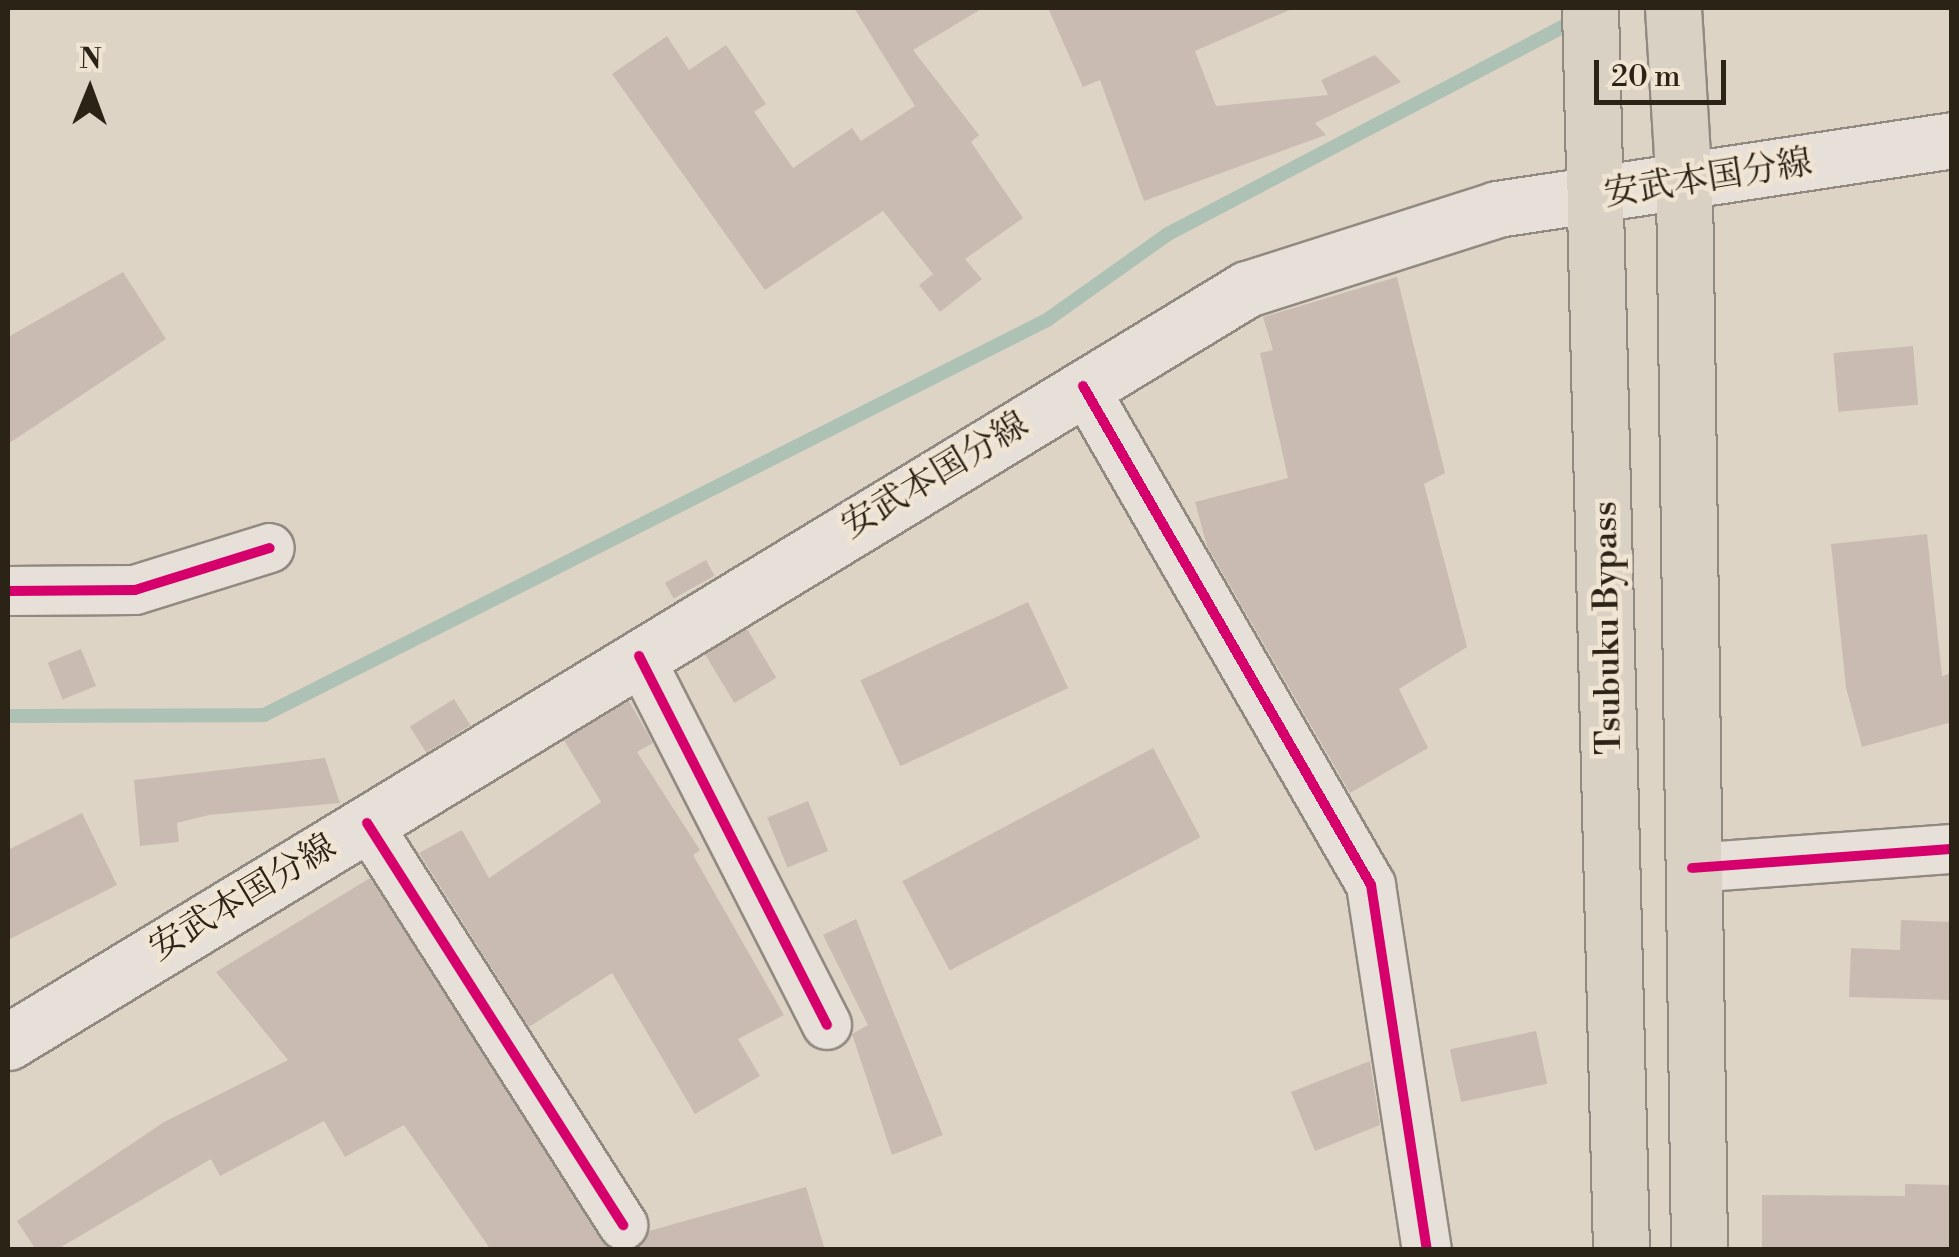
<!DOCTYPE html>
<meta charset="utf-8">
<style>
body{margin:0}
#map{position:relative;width:1959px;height:1257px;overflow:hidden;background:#ded4c6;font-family:"Libre Bodoni","Noto Serif JP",serif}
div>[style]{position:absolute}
.stream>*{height:14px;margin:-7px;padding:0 7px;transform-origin:7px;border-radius:7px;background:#adc1b4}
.building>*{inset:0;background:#cabbb2;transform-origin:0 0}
.roads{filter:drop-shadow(2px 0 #918a81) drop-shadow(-2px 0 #918a81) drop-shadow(0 2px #918a81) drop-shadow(0 -2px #918a81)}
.minor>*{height:48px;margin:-24px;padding:0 24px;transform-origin:24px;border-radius:24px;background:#e6e0d9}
.secondary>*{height:55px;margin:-27.5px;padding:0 27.5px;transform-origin:27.5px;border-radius:27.5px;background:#e6e0d9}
.trunk>*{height:55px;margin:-27.5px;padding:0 27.5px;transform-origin:27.5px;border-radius:27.5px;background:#d9d1c4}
.cycleway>*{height:10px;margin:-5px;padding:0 5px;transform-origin:5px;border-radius:5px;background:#d6006c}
span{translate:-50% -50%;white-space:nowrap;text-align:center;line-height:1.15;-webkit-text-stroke:9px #f0e4d3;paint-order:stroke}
.street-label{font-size:35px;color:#2c2317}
.frame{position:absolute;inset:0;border:10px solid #2c2317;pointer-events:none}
.north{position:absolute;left:40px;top:40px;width:100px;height:100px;-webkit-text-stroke:8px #f0e4d3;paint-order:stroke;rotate:1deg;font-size:28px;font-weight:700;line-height:40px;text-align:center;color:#2c2317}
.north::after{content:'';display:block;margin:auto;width:35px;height:45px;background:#2c2317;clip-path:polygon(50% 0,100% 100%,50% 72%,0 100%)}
.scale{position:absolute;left:1594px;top:60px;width:132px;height:45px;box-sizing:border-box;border:5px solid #2c2317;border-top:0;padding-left:12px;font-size:30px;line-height:35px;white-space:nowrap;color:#2c2317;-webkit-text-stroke:8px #f0e4d3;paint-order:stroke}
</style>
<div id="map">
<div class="stream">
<i style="left:8px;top:716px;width:256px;rotate:-0.2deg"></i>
<i style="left:264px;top:715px;width:877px;rotate:-26.77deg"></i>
<i style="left:1047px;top:320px;width:148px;rotate:-35.4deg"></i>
<i style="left:1168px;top:234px;width:462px;rotate:-27.7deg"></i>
</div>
<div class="building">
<i style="clip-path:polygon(854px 8px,983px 8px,913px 50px,979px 135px,971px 142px,1023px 218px,965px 259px,982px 279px,940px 312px,919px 285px,933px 274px,883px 211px,765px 290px,612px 74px,667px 36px,689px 70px,726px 45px,766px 104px,754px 112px,793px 168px,852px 128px,861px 141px,915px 106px)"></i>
<i style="clip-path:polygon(1048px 8px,1294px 8px,1195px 51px,1216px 106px,1328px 95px,1321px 80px,1375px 55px,1401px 82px,1315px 123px,1326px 135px,1144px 201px,1100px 80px,1083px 87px)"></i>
<i style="clip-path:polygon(123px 272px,166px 339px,8px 444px,8px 337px)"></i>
<i style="clip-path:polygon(1397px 277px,1445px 473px,1424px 484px,1467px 647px,1399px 689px,1428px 748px,1350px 793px,1207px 546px,1195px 502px,1288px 478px,1260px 353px,1273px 350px,1263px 317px)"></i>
<i style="left:1913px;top:346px;width:59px;height:80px;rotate:85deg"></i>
<i style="clip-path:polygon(1927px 534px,1942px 676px,1952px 673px,1952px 722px,1862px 747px,1846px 688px,1831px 544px)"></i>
<i style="left:706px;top:560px;width:18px;height:47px;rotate:61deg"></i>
<i style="left:1028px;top:602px;width:95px;height:185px;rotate:65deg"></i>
<i style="left:747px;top:629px;width:57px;height:49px;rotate:59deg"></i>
<i style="left:81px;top:649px;width:40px;height:36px;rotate:68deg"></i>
<i style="left:454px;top:699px;width:31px;height:52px;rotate:58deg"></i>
<i style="clip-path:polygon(629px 701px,653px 743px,637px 752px,700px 850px,693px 855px,784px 1015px,738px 1039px,760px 1076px,695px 1114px,612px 973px,529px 1027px,419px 853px,462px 830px,489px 878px,601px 802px,564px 740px)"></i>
<i style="left:1153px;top:748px;width:101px;height:284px;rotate:62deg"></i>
<i style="clip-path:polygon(325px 758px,340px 803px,209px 815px,177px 823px,179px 842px,140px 846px,134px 780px)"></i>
<i style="left:808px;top:801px;width:54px;height:44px;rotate:68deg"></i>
<i style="clip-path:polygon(82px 813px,117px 885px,8px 940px,8px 850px)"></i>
<i style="clip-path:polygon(370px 878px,611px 1250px,491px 1250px,404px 1125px,345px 1157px,324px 1121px,220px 1176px,211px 1159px,56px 1250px,36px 1250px,17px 1221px,164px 1122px,288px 1060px,216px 972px)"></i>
<i style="clip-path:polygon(856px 919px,943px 1135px,892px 1155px,852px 1034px,868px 1025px,823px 935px)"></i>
<i style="clip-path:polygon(1901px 920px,1952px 922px,1952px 1000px,1849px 997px,1851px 948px,1900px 950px)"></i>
<i style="left:1536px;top:1031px;width:54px;height:88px;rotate:78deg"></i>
<i style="clip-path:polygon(1370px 1061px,1380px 1125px,1315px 1151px,1291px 1092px)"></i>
<i style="clip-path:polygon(1905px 1184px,1952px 1185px,1952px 1250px,1762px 1250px,1762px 1195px,1905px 1196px)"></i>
<i style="clip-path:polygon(806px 1187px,825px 1250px,634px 1250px,649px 1231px)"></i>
</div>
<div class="roads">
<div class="minor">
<i style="left:1083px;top:386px;width:576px;rotate:60.01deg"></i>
<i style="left:1371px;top:885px;width:369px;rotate:81.3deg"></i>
<i style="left:8px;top:591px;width:127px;rotate:-0.5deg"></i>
<i style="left:135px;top:590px;width:141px;rotate:-17.3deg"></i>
<i style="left:639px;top:656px;width:414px;rotate:63deg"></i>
<i style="left:367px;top:823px;width:477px;rotate:57.5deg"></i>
<i style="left:1692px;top:868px;width:261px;rotate:-4.2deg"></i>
</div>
<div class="secondary">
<i style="left:8px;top:1042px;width:1450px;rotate:-31.29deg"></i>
<i style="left:1247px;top:289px;width:262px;rotate:-17.7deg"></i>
<i style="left:1497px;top:209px;width:460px;rotate:-8.6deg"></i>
</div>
<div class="trunk">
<i style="left:1590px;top:8px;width:1242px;rotate:88.57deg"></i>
<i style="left:1673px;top:8px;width:178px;rotate:86.5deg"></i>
<i style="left:1684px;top:186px;width:1064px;rotate:89.19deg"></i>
</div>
</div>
<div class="cycleway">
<i style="left:1083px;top:386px;width:576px;rotate:60.01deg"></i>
<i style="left:1371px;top:885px;width:369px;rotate:81.3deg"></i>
<i style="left:8px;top:591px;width:127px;rotate:-0.5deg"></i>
<i style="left:135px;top:590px;width:141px;rotate:-17.3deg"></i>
<i style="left:639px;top:656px;width:414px;rotate:63deg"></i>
<i style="left:367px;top:823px;width:477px;rotate:57.5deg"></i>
<i style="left:1692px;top:868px;width:261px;rotate:-4.2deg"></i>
</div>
<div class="street-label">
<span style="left:1708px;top:179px;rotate:-9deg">安武本国分線</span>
<span style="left:935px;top:476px;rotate:-31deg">安武本国分線</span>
<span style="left:1608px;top:628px;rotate:-91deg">Tsubuku Bypass</span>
<span style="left:243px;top:898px;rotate:-31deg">安武本国分線</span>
</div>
<div class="frame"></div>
<div class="north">N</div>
<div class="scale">20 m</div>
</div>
